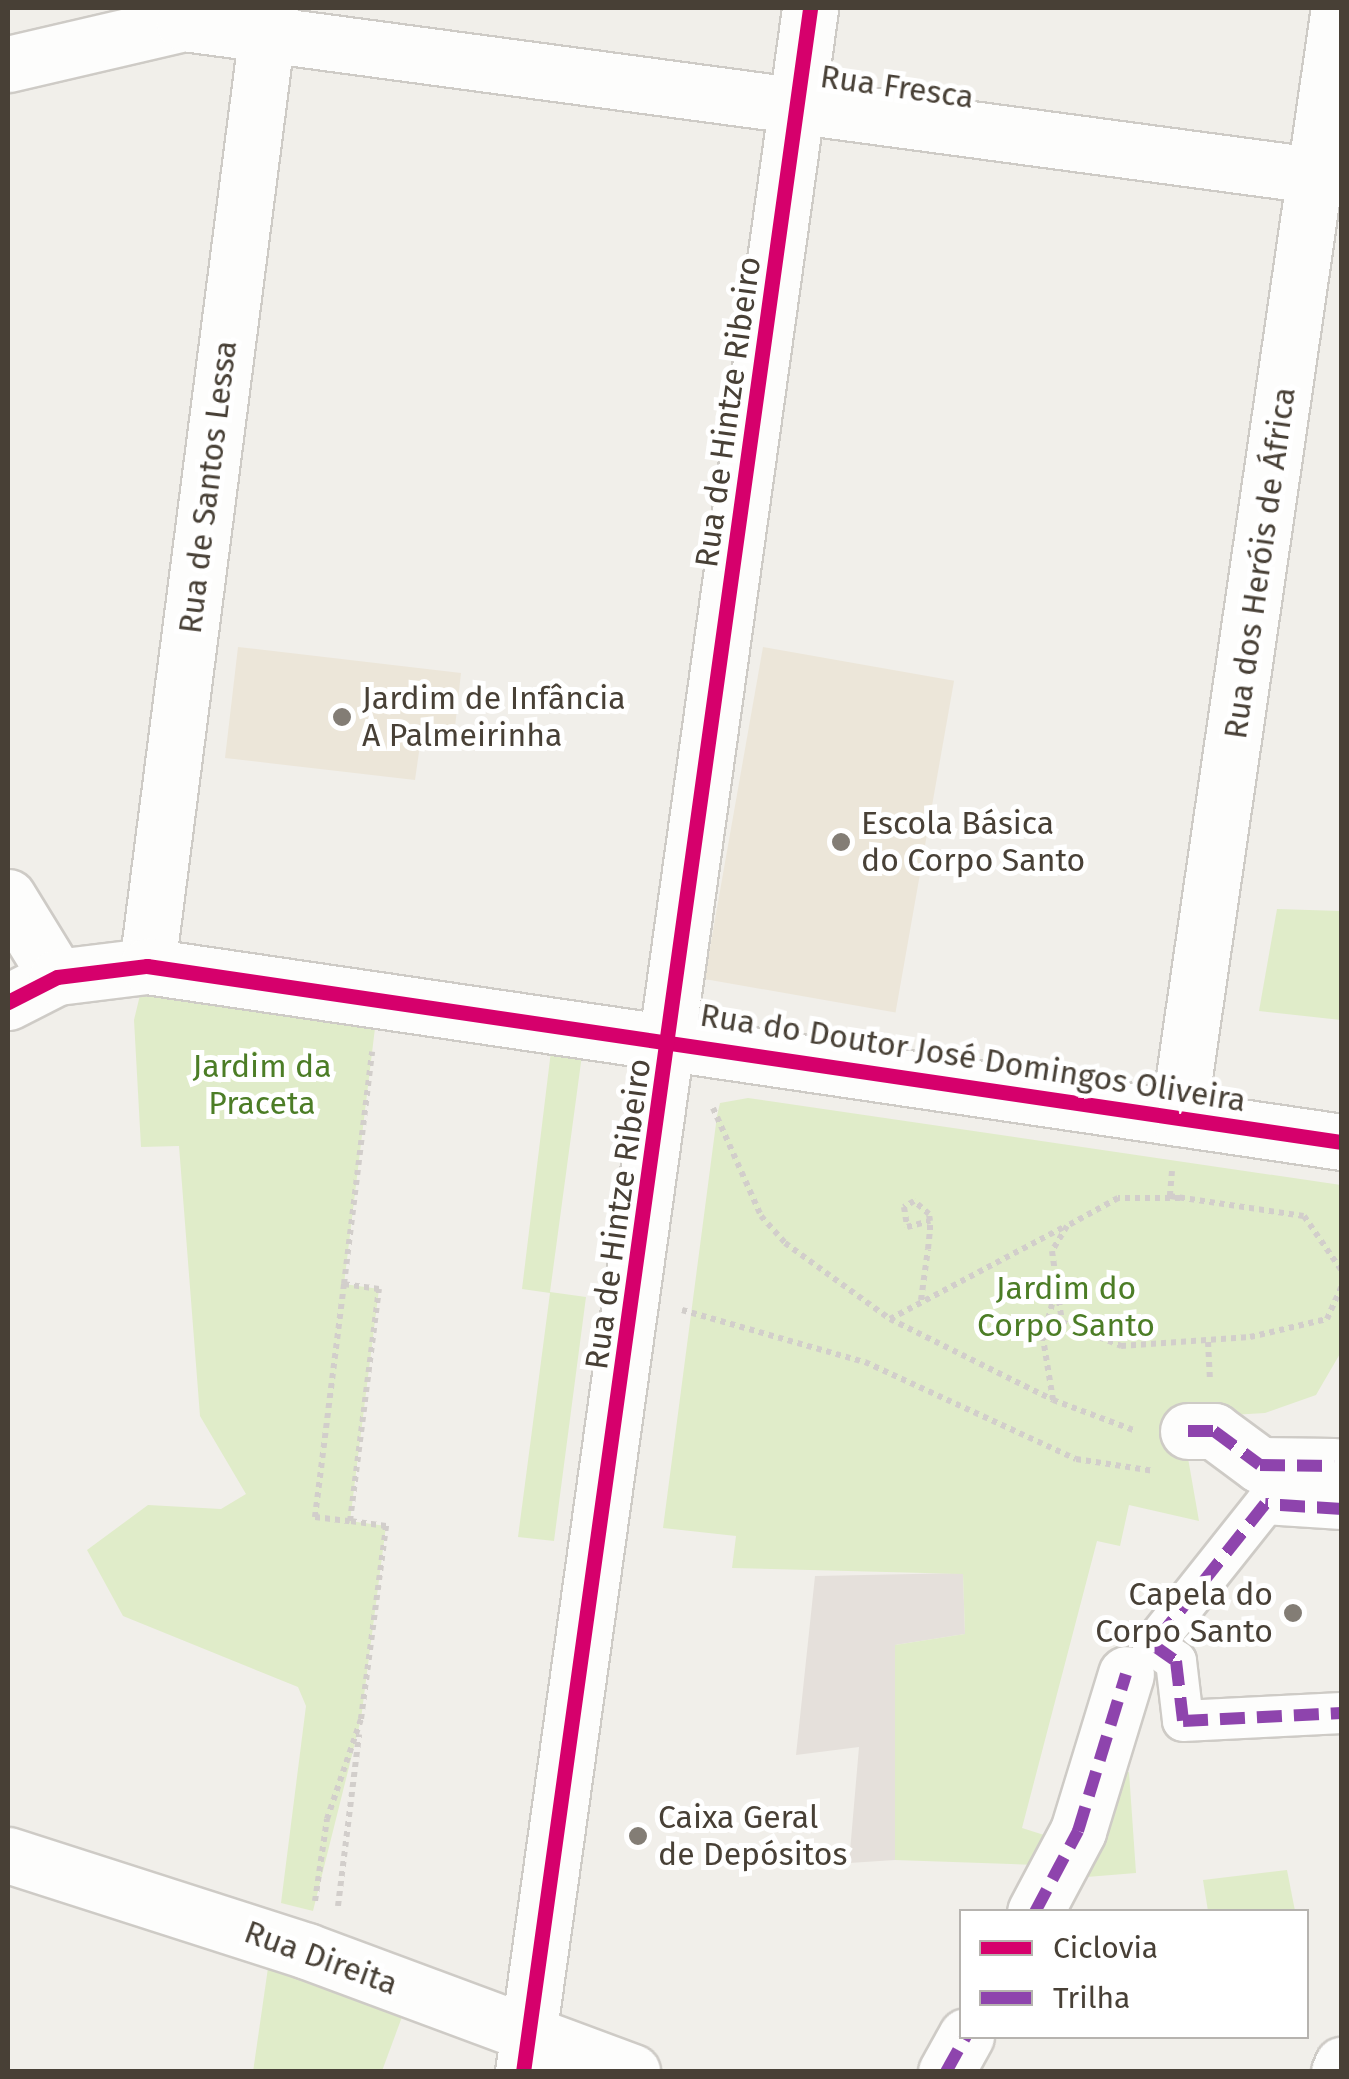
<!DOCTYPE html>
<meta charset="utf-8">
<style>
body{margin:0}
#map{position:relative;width:1349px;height:2079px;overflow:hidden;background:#f1efea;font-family:"Fira Sans",sans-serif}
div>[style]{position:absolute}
.industrial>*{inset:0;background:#e5e0db}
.education>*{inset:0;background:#ece6d9;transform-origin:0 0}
.green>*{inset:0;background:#e0ecc9}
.path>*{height:6px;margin-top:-3px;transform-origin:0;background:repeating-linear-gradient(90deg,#d2cecb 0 5px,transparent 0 10px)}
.roads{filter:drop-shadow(2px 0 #cecbc6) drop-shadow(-2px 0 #cecbc6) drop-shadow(0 2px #cecbc6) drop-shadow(0 -2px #cecbc6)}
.pedestrian>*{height:40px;margin:-20px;padding:0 20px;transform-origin:20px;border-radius:20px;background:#fdfdfc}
.minor>*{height:55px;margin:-27.5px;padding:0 27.5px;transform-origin:27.5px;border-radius:27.5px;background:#fdfdfc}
.tertiary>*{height:55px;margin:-27.5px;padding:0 27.5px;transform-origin:27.5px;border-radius:27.5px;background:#fdfdfc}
.quiet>*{height:12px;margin-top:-6px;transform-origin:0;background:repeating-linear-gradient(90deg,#8e44ad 0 25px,transparent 0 37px)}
.cycleway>*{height:15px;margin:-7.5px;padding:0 7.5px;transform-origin:7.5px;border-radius:7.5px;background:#d6006c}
.dots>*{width:28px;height:28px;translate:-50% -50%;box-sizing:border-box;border:5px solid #fff;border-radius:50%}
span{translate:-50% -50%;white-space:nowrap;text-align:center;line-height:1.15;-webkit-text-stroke:10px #fff;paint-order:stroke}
.street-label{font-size:32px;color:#484036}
.poi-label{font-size:32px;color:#484036}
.left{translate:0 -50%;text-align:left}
.right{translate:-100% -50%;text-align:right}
.park-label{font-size:32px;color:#4c7d26}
.frame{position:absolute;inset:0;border:10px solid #484036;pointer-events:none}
.legend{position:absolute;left:959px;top:1909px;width:350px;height:130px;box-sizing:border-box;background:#fff;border:2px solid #b6b3af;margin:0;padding:12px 18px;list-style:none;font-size:30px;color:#484036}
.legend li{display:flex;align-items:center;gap:20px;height:50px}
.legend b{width:50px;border:2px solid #b6b3af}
</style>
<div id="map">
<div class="industrial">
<i style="clip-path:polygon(963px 1573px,965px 1634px,895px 1645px,895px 1860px,849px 1863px,859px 1747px,796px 1755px,815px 1576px)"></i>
</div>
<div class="education">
<i style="clip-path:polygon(238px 647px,461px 673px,455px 727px,423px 724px,415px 780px,225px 758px)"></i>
<i style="left:763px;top:647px;width:194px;height:337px;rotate:10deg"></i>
</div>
<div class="green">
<i style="clip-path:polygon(1277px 909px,1341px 911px,1341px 1020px,1259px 1011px)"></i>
<i style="clip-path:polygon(147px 966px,379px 995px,344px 1284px,379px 1289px,350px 1521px,386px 1526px,361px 1719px,313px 1911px,281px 1903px,306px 1706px,298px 1687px,123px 1616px,87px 1550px,148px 1505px,221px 1509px,246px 1494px,200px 1416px,179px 1146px,141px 1147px,134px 1020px)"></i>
<i style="clip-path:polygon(551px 1051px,582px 1055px,550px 1292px,586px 1297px,554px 1541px,518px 1537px,550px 1293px,522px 1289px)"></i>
<i style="clip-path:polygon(748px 1098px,1341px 1185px,1341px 1352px,1316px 1395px,1265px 1413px,1181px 1418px,1199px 1521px,1129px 1505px,1120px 1546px,1097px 1541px,1022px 1828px,1060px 1840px,1037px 1865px,895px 1860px,895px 1645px,965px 1634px,963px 1574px,732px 1568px,736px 1536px,663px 1528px,717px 1116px,720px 1103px)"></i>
<i style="clip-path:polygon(1129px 1772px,1136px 1873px,1062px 1879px,1115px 1774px)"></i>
<i style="clip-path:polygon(1287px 1870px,1295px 1911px,1208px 1911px,1203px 1880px)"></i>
<i style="clip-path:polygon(269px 1961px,406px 2006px,382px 2071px,253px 2072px)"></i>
</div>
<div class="path">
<i style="left:713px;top:1108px;width:118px;rotate:66deg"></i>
<i style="left:761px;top:1216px;width:36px;rotate:48deg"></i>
<i style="left:785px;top:1243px;width:130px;rotate:35.9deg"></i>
<i style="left:890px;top:1319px;width:182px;rotate:26.4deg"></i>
<i style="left:1053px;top:1400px;width:63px;rotate:-99.2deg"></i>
<i style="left:1043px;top:1338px;width:39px;rotate:-75deg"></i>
<i style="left:1172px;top:1171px;width:25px;rotate:95deg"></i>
<i style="left:1170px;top:1196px;width:135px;rotate:8.5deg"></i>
<i style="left:1304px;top:1216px;width:67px;rotate:55.4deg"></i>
<i style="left:1180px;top:1198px;width:62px;rotate:180deg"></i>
<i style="left:1118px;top:1198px;width:58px;rotate:151.2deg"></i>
<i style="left:1067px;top:1226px;width:29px;rotate:121deg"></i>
<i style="left:1052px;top:1251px;width:72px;rotate:82deg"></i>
<i style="left:1062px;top:1322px;width:64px;rotate:22.1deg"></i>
<i style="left:1121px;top:1346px;width:129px;rotate:-4deg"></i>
<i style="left:1250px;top:1337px;width:79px;rotate:-13.2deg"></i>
<i style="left:1327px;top:1319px;width:36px;rotate:-66deg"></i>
<i style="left:344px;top:1284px;width:235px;rotate:97.1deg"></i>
<i style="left:315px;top:1517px;width:35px;rotate:7deg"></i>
<i style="left:921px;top:1300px;width:51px;rotate:-82.2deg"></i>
<i style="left:928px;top:1249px;width:19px;rotate:-84deg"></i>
<i style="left:930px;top:1230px;width:9px;rotate:-90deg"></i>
<i style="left:930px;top:1221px;width:7px;rotate:-98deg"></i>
<i style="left:929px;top:1214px;width:20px;rotate:-139deg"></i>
<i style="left:914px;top:1201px;width:12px;rotate:149deg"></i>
<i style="left:904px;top:1207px;width:20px;rotate:81deg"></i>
<i style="left:907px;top:1227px;width:24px;rotate:-15deg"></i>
<i style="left:682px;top:1310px;width:190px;rotate:15.9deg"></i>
<i style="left:865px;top:1362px;width:232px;rotate:24.7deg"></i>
<i style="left:1076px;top:1459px;width:79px;rotate:8.7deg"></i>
<i style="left:890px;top:1319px;width:199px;rotate:-27.9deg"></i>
<i style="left:1208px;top:1342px;width:39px;rotate:87deg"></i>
<i style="left:1053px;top:1400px;width:89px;rotate:20.5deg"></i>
<i style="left:315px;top:1901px;width:83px;rotate:-81.7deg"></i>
<i style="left:327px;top:1819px;width:106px;rotate:-71.2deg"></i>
<i style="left:361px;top:1719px;width:195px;rotate:-82.6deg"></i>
<i style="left:386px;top:1526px;width:36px;rotate:-172deg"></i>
<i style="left:350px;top:1521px;width:234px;rotate:-82.9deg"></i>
<i style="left:379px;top:1289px;width:35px;rotate:-172deg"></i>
<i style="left:344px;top:1284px;width:234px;rotate:-83.1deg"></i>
<i style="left:338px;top:1906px;width:173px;rotate:-83deg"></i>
</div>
<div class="roads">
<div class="pedestrian">
<i style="left:1342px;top:1509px;width:77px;rotate:-176.3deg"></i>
<i style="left:1265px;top:1504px;width:180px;rotate:128.5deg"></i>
<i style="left:1153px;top:1645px;width:28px;rotate:35deg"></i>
<i style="left:1176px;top:1661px;width:60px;rotate:83.3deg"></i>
<i style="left:1183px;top:1721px;width:159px;rotate:-2.9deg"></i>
</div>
<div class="minor">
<i style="left:8px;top:64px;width:181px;rotate:-13.1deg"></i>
<i style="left:184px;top:23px;width:1168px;rotate:7.67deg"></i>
<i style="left:8px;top:897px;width:94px;rotate:58.5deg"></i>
<i style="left:147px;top:966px;width:966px;rotate:-82.68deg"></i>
<i style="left:8px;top:1002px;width:55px;rotate:-27deg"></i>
<i style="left:57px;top:977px;width:91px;rotate:-7deg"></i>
<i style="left:147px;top:966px;width:1208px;rotate:8.38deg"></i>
<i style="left:1178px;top:1118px;width:1122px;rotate:-81.75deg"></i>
<i style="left:1188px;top:1431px;width:26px"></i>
<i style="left:1214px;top:1431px;width:57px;rotate:36.5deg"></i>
<i style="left:1260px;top:1465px;width:74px;rotate:0.8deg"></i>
<i style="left:8px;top:1855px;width:314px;rotate:17.8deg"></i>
<i style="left:307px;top:1951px;width:347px;rotate:20.4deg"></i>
<i style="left:1035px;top:1912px;width:92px;rotate:-62deg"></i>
<i style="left:1078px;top:1831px;width:164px;rotate:-73deg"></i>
<i style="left:946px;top:2072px;width:41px;rotate:-60.9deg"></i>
<i style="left:1339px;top:2072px;width:8px;rotate:-67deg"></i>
</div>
<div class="tertiary">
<i style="left:523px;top:2072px;width:2084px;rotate:-82.08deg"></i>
</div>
</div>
<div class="quiet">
<i style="left:1188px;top:1431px;width:26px"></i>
<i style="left:1214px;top:1431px;width:57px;rotate:36.5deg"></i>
<i style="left:1260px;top:1465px;width:74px;rotate:0.8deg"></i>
<i style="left:1342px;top:1509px;width:77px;rotate:-176.3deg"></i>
<i style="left:1265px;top:1504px;width:180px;rotate:128.5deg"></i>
<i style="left:1153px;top:1645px;width:28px;rotate:35deg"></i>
<i style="left:1176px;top:1661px;width:60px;rotate:83.3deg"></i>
<i style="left:1183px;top:1721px;width:159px;rotate:-2.9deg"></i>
<i style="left:1035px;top:1912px;width:92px;rotate:-62deg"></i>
<i style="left:1078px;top:1831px;width:164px;rotate:-73deg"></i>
<i style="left:946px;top:2072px;width:41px;rotate:-60.9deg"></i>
</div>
<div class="cycleway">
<i style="left:8px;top:1002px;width:55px;rotate:-27deg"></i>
<i style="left:57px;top:977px;width:91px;rotate:-7deg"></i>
<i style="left:147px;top:966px;width:1208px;rotate:8.38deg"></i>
<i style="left:523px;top:2072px;width:2084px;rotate:-82.08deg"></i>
</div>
<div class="dots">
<i style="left:342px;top:717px;background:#837d75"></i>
<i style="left:841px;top:842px;background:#837d75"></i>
<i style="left:1293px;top:1613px;background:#837d75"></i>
<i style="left:638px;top:1836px;background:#837d75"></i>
</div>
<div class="street-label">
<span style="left:897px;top:87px;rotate:8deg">Rua Fresca</span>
<span style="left:728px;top:412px;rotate:-82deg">Rua de Hintze Ribeiro</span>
<span style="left:208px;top:487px;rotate:-83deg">Rua de Santos Lessa</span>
<span style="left:1260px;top:563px;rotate:-82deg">Rua dos Heróis de África</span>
<span style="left:973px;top:1058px;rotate:9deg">Rua do Doutor José Domingos Oliveira</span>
<span style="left:618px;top:1214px;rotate:-82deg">Rua de Hintze Ribeiro</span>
<span style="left:321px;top:1958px;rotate:20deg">Rua Direita</span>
</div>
<div class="poi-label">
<span class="left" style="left:362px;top:717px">Jardim de Infância<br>A Palmeirinha</span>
<span class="left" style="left:861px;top:842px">Escola Básica<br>do Corpo Santo</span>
<span class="right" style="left:1273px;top:1613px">Capela do<br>Corpo Santo</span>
<span class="left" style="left:658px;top:1836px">Caixa Geral<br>de Depósitos</span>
</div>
<div class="park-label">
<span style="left:262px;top:1085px">Jardim da<br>Praceta</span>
<span style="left:1066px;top:1307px">Jardim do<br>Corpo Santo</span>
</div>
<div class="frame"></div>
<ul class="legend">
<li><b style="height:12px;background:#d6006c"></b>Ciclovia</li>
<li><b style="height:12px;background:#8e44ad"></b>Trilha</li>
</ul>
</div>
